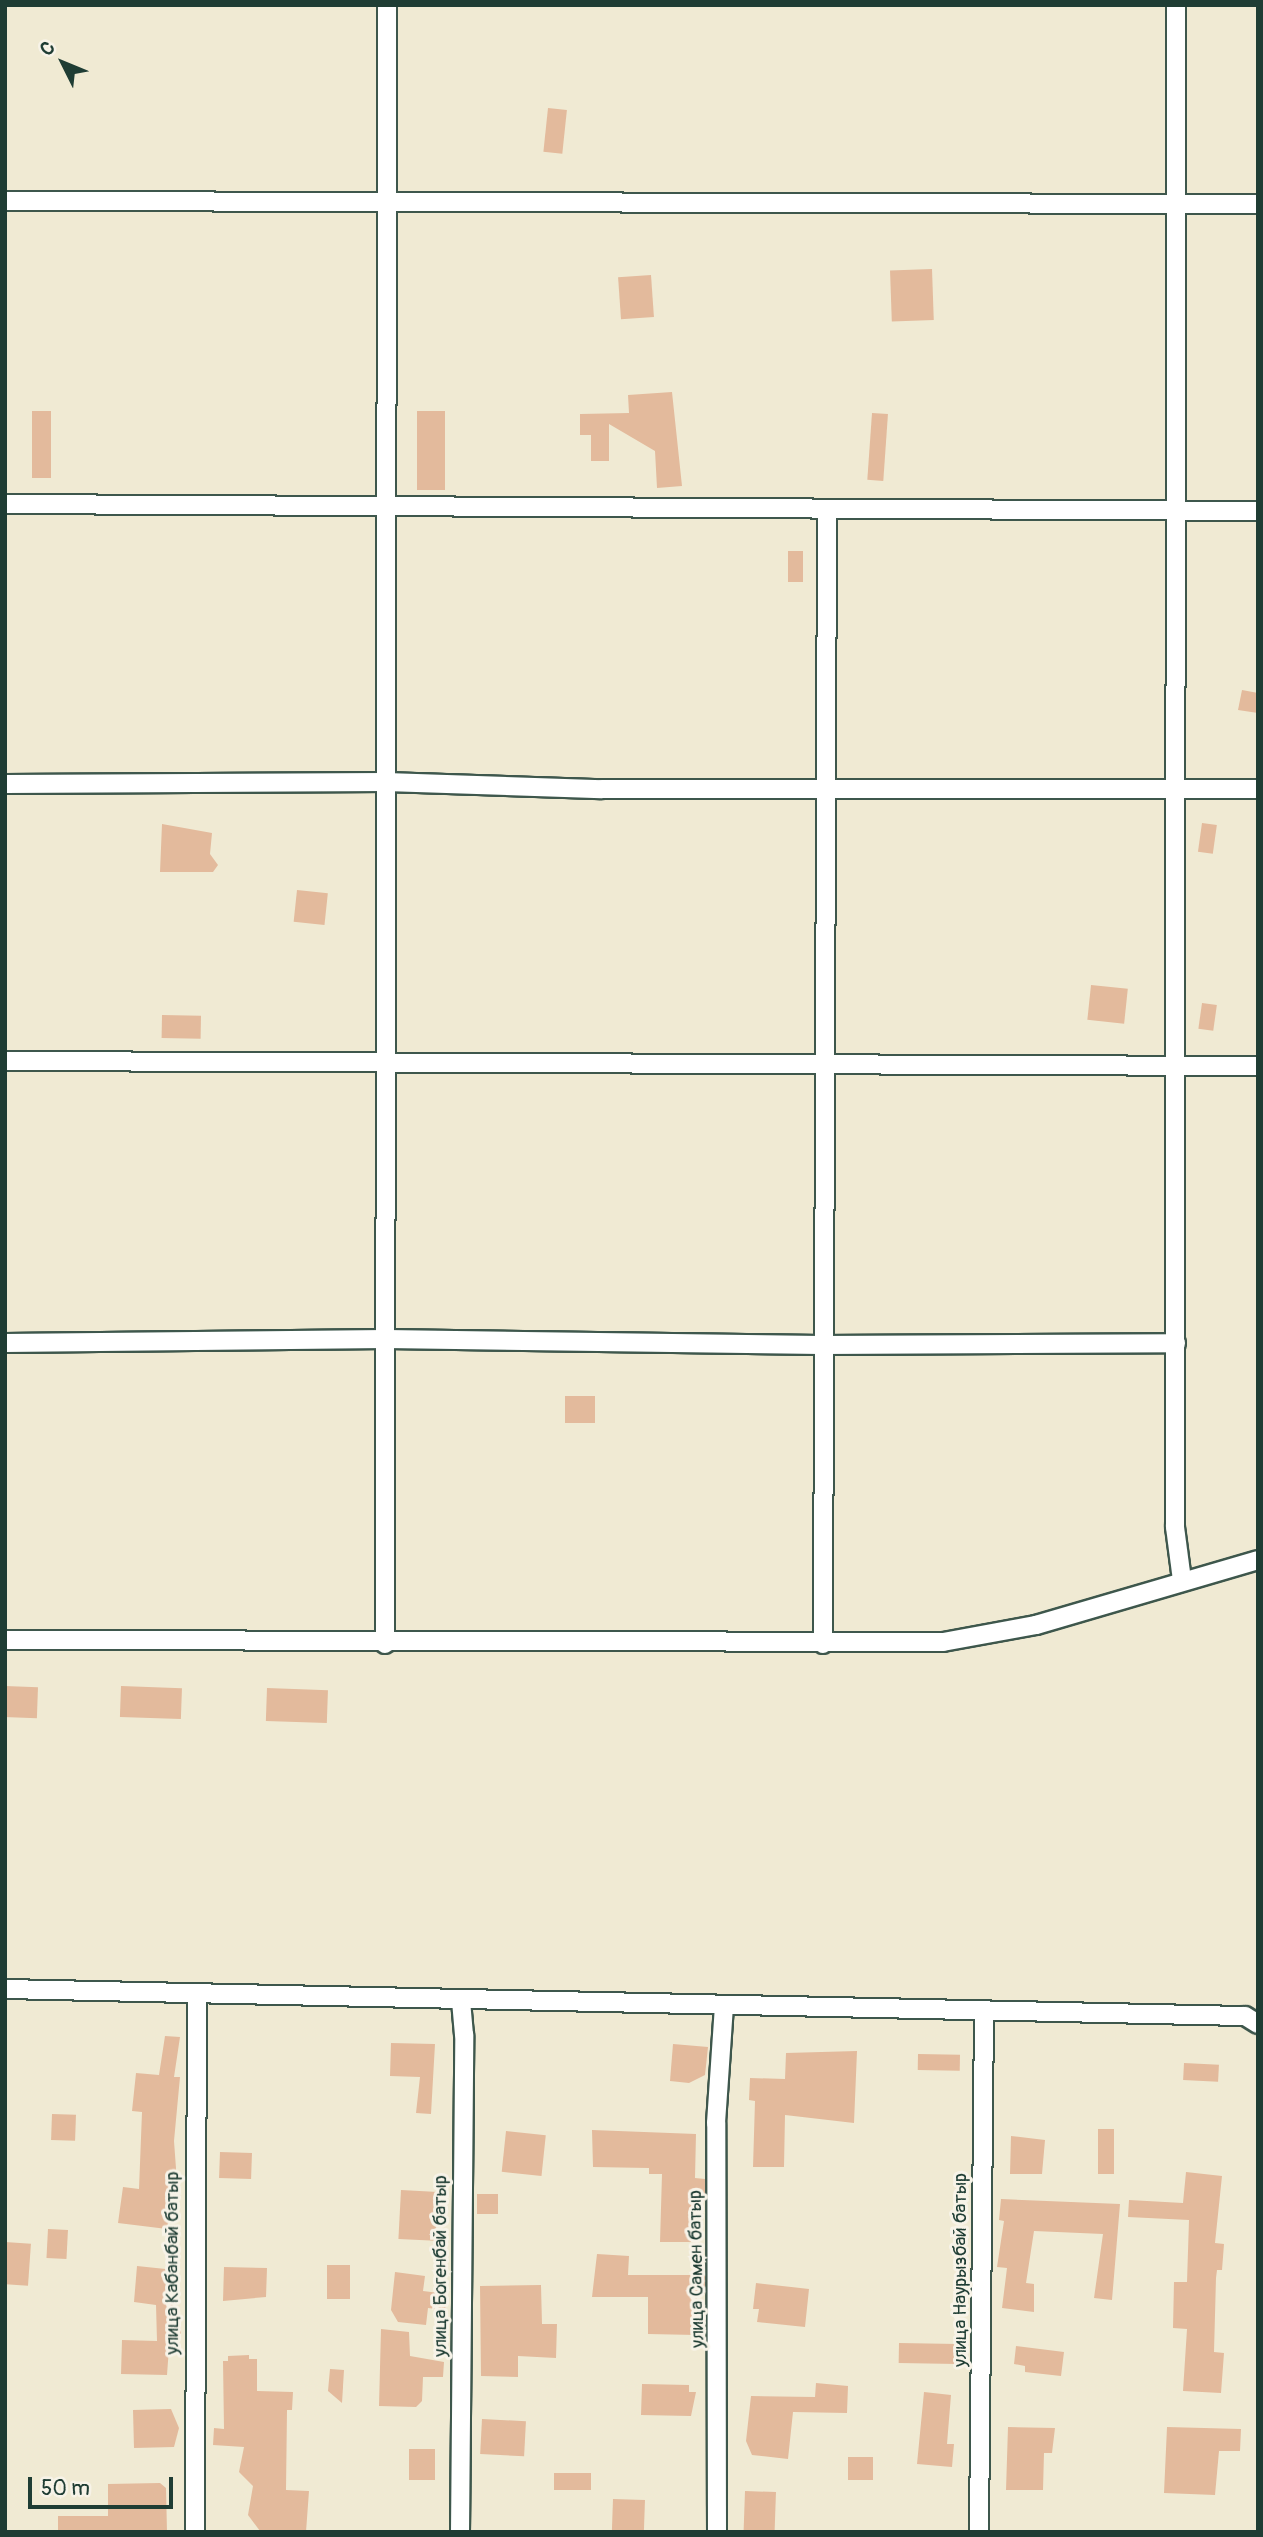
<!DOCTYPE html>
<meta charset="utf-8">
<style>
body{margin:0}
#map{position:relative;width:1263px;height:2537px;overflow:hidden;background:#f0ead3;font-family:Pangolin,sans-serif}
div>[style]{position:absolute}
.building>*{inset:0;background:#e3ba9c;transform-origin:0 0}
.roads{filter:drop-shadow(2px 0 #3e574c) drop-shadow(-2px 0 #3e574c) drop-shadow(0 2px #3e574c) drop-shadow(0 -2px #3e574c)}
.minor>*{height:18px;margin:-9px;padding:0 9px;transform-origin:9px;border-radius:9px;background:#fff}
span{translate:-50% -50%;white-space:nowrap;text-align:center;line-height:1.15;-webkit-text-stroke:6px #f7f3e8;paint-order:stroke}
.street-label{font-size:19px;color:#1f3d34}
.frame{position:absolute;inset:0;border:7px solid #1f3d34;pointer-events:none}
.north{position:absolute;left:28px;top:28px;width:70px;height:70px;-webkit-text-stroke:5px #f7f3e8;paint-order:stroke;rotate:313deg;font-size:19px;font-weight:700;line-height:28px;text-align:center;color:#1f3d34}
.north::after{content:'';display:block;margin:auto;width:24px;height:32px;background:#1f3d34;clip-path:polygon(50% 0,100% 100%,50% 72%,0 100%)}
.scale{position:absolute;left:28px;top:2477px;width:145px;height:32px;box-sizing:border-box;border:4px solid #1f3d34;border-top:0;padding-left:9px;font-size:21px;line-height:24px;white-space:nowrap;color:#1f3d34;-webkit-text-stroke:5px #f7f3e8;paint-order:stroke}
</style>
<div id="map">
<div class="building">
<i style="left:548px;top:108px;width:19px;height:44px;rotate:6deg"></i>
<i style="left:932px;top:269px;width:51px;height:42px;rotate:88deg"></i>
<i style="left:651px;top:275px;width:42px;height:33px;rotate:86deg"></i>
<i style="clip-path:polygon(672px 392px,682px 486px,657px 488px,655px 451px,609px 424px,609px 461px,591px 461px,591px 435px,580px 435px,580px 414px,629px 413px,628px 395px)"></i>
<i style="left:32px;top:411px;width:19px;height:67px"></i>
<i style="left:417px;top:411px;width:28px;height:79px"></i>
<i style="left:872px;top:413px;width:16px;height:67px;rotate:4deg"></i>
<i style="left:788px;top:551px;width:15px;height:31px"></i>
<i style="clip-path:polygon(1242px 690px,1258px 693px,1258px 713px,1238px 710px)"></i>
<i style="left:1202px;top:823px;width:15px;height:29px;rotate:8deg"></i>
<i style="clip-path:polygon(162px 824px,212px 833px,210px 854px,218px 865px,213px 872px,160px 872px)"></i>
<i style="left:297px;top:890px;width:31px;height:32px;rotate:6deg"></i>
<i style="left:1091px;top:985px;width:37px;height:35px;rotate:6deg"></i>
<i style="left:1202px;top:1003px;width:15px;height:26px;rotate:8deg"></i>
<i style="left:162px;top:1015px;width:39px;height:23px;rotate:1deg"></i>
<i style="left:565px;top:1396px;width:30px;height:27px"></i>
<i style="left:5px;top:1686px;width:33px;height:31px;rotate:2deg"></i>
<i style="left:121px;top:1686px;width:61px;height:31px;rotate:2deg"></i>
<i style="left:267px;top:1688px;width:61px;height:33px;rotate:2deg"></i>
<i style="clip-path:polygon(165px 2036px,180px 2037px,174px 2077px,180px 2077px,174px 2141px,177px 2182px,167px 2229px,118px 2223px,123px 2187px,139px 2189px,142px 2112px,132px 2111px,136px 2073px,159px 2075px)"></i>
<i style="clip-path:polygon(391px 2043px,435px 2044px,431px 2114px,416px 2113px,420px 2077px,390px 2076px)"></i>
<i style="clip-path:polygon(673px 2044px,708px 2047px,705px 2075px,689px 2083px,670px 2081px)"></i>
<i style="clip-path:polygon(857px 2051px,854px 2123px,785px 2115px,784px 2167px,753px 2167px,755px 2101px,749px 2100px,750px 2078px,785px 2079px,786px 2053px)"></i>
<i style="left:918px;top:2054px;width:42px;height:16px;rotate:1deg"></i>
<i style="left:1184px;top:2063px;width:35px;height:17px;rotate:3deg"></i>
<i style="left:52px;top:2114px;width:24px;height:26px;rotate:2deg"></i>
<i style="left:1098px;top:2129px;width:16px;height:45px"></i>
<i style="clip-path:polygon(592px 2130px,696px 2134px,695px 2178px,705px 2179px,705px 2201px,692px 2201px,691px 2242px,660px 2242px,662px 2174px,649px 2174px,649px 2168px,593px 2167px)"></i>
<i style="left:506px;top:2131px;width:40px;height:41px;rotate:6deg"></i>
<i style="clip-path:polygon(1011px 2136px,1045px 2140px,1042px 2174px,1010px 2174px)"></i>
<i style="left:220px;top:2152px;width:32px;height:26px;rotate:2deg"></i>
<i style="clip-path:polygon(1186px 2172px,1222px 2176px,1215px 2243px,1224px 2244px,1222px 2270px,1217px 2270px,1216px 2278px,1214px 2352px,1224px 2353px,1221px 2393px,1183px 2391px,1187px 2329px,1173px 2328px,1174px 2282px,1187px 2282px,1189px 2220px,1128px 2217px,1129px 2200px,1183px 2203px)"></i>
<i style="left:401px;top:2190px;width:37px;height:49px;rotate:3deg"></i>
<i style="left:477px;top:2194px;width:21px;height:20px"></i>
<i style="clip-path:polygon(1001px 2199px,1120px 2204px,1112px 2300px,1094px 2298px,1103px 2234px,1034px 2231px,1026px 2283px,1034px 2284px,1034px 2312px,1002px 2308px,1007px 2268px,997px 2267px,1004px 2221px,999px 2220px)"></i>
<i style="left:48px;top:2229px;width:20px;height:29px;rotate:3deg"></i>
<i style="left:5px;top:2242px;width:26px;height:42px;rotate:4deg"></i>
<i style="clip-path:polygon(597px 2254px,629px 2256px,628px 2275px,705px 2275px,705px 2294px,697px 2294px,696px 2335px,648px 2334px,648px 2297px,592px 2297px)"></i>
<i style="left:327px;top:2265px;width:23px;height:34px"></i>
<i style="clip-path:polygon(137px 2266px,175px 2270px,172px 2316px,180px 2316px,181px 2334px,170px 2334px,167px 2375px,121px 2374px,122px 2340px,157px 2341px,156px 2305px,134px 2302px)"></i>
<i style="clip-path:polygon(224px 2267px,267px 2268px,266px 2297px,223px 2301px)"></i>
<i style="clip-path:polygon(395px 2272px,425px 2276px,423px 2291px,447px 2294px,445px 2310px,428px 2308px,426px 2325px,398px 2322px,391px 2310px)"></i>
<i style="clip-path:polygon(756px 2283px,809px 2289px,805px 2327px,757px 2322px,759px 2309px,753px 2309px)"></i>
<i style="clip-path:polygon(541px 2285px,542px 2324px,557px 2324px,556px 2358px,518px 2356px,518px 2377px,481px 2376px,480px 2286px)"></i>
<i style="clip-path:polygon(381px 2329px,409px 2332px,410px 2356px,444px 2362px,443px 2377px,423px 2377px,422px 2401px,416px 2407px,379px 2406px)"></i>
<i style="left:899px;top:2343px;width:59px;height:20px;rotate:1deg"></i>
<i style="clip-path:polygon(1016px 2346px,1064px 2352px,1061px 2376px,1025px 2372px,1025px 2366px,1014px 2364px)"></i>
<i style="clip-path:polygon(249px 2355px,249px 2359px,257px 2359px,257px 2391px,293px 2392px,292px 2410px,287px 2410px,286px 2490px,309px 2491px,306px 2532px,260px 2531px,248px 2515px,253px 2486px,239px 2472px,244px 2447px,213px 2445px,214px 2428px,224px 2429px,223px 2361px,228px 2361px,228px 2356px)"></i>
<i style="clip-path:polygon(330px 2369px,344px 2370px,342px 2403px,328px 2391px)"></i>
<i style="clip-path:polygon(816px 2383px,848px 2386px,847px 2413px,793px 2412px,788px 2459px,752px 2455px,746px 2441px,751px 2396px,815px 2397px)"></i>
<i style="clip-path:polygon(642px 2384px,689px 2385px,689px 2392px,696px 2392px,691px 2416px,641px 2415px)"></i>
<i style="clip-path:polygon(924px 2392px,951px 2395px,947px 2444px,954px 2444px,952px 2467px,917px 2464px)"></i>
<i style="clip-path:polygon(171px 2409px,179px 2428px,174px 2447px,134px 2448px,133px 2410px)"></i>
<i style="left:482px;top:2419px;width:44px;height:35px;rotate:3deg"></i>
<i style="clip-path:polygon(1008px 2427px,1055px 2428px,1052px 2453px,1044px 2453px,1043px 2490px,1006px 2490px)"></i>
<i style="clip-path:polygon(1167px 2427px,1241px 2429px,1240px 2451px,1219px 2451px,1215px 2495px,1164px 2493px)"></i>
<i style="left:409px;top:2449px;width:26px;height:31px"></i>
<i style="left:848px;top:2457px;width:25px;height:23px"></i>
<i style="left:554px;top:2473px;width:37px;height:17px"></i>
<i style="clip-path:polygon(160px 2483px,166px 2488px,167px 2532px,58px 2532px,58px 2516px,108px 2516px,108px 2484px)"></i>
<i style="left:745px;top:2491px;width:31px;height:41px;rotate:2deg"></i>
<i style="left:613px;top:2499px;width:32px;height:33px;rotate:2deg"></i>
</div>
<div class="roads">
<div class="minor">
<i style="left:1176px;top:5px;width:1522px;rotate:90.04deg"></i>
<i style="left:1175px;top:1527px;width:53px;rotate:82.5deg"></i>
<i style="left:5px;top:201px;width:1253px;rotate:0.14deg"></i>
<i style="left:5px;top:504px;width:1253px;rotate:0.32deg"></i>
<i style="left:5px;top:784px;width:381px;rotate:-0.3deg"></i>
<i style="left:386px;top:782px;width:216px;rotate:1.9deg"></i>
<i style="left:602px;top:789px;width:656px"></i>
<i style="left:5px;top:1061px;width:1253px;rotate:0.23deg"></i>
<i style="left:5px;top:1343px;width:381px;rotate:-0.6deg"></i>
<i style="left:386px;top:1339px;width:435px;rotate:0.8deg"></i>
<i style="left:821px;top:1345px;width:355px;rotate:-0.3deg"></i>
<i style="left:5px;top:1640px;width:938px;rotate:0.12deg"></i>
<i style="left:943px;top:1642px;width:95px;rotate:-10.4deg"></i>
<i style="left:1036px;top:1625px;width:231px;rotate:-16.3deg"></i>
<i style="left:385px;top:1644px;width:1639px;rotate:-89.93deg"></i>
<i style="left:823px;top:1644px;width:1135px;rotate:-89.8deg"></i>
<i style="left:5px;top:1989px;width:1240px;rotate:1.25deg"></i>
<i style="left:1245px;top:2016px;width:15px;rotate:32deg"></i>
<i style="left:195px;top:2532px;width:538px;rotate:-89.79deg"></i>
<i style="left:460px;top:2532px;width:497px;rotate:-89.5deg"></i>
<i style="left:464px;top:2035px;width:35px;rotate:-95deg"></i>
<i style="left:717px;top:2532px;width:409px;rotate:-90.1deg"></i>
<i style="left:716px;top:2123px;width:118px;rotate:-86.1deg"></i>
<i style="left:979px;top:2532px;width:522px;rotate:-89.45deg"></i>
</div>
</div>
<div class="street-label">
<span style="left:173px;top:2263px;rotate:-90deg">улица Кабанбай батыр</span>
<span style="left:441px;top:2266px;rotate:-90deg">улица Богенбай батыр</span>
<span style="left:697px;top:2269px;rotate:-91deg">улица Самен батыр</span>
<span style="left:961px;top:2270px;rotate:-90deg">улица Наурызбай батыр</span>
</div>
<div class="frame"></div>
<div class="north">С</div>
<div class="scale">50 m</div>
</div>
